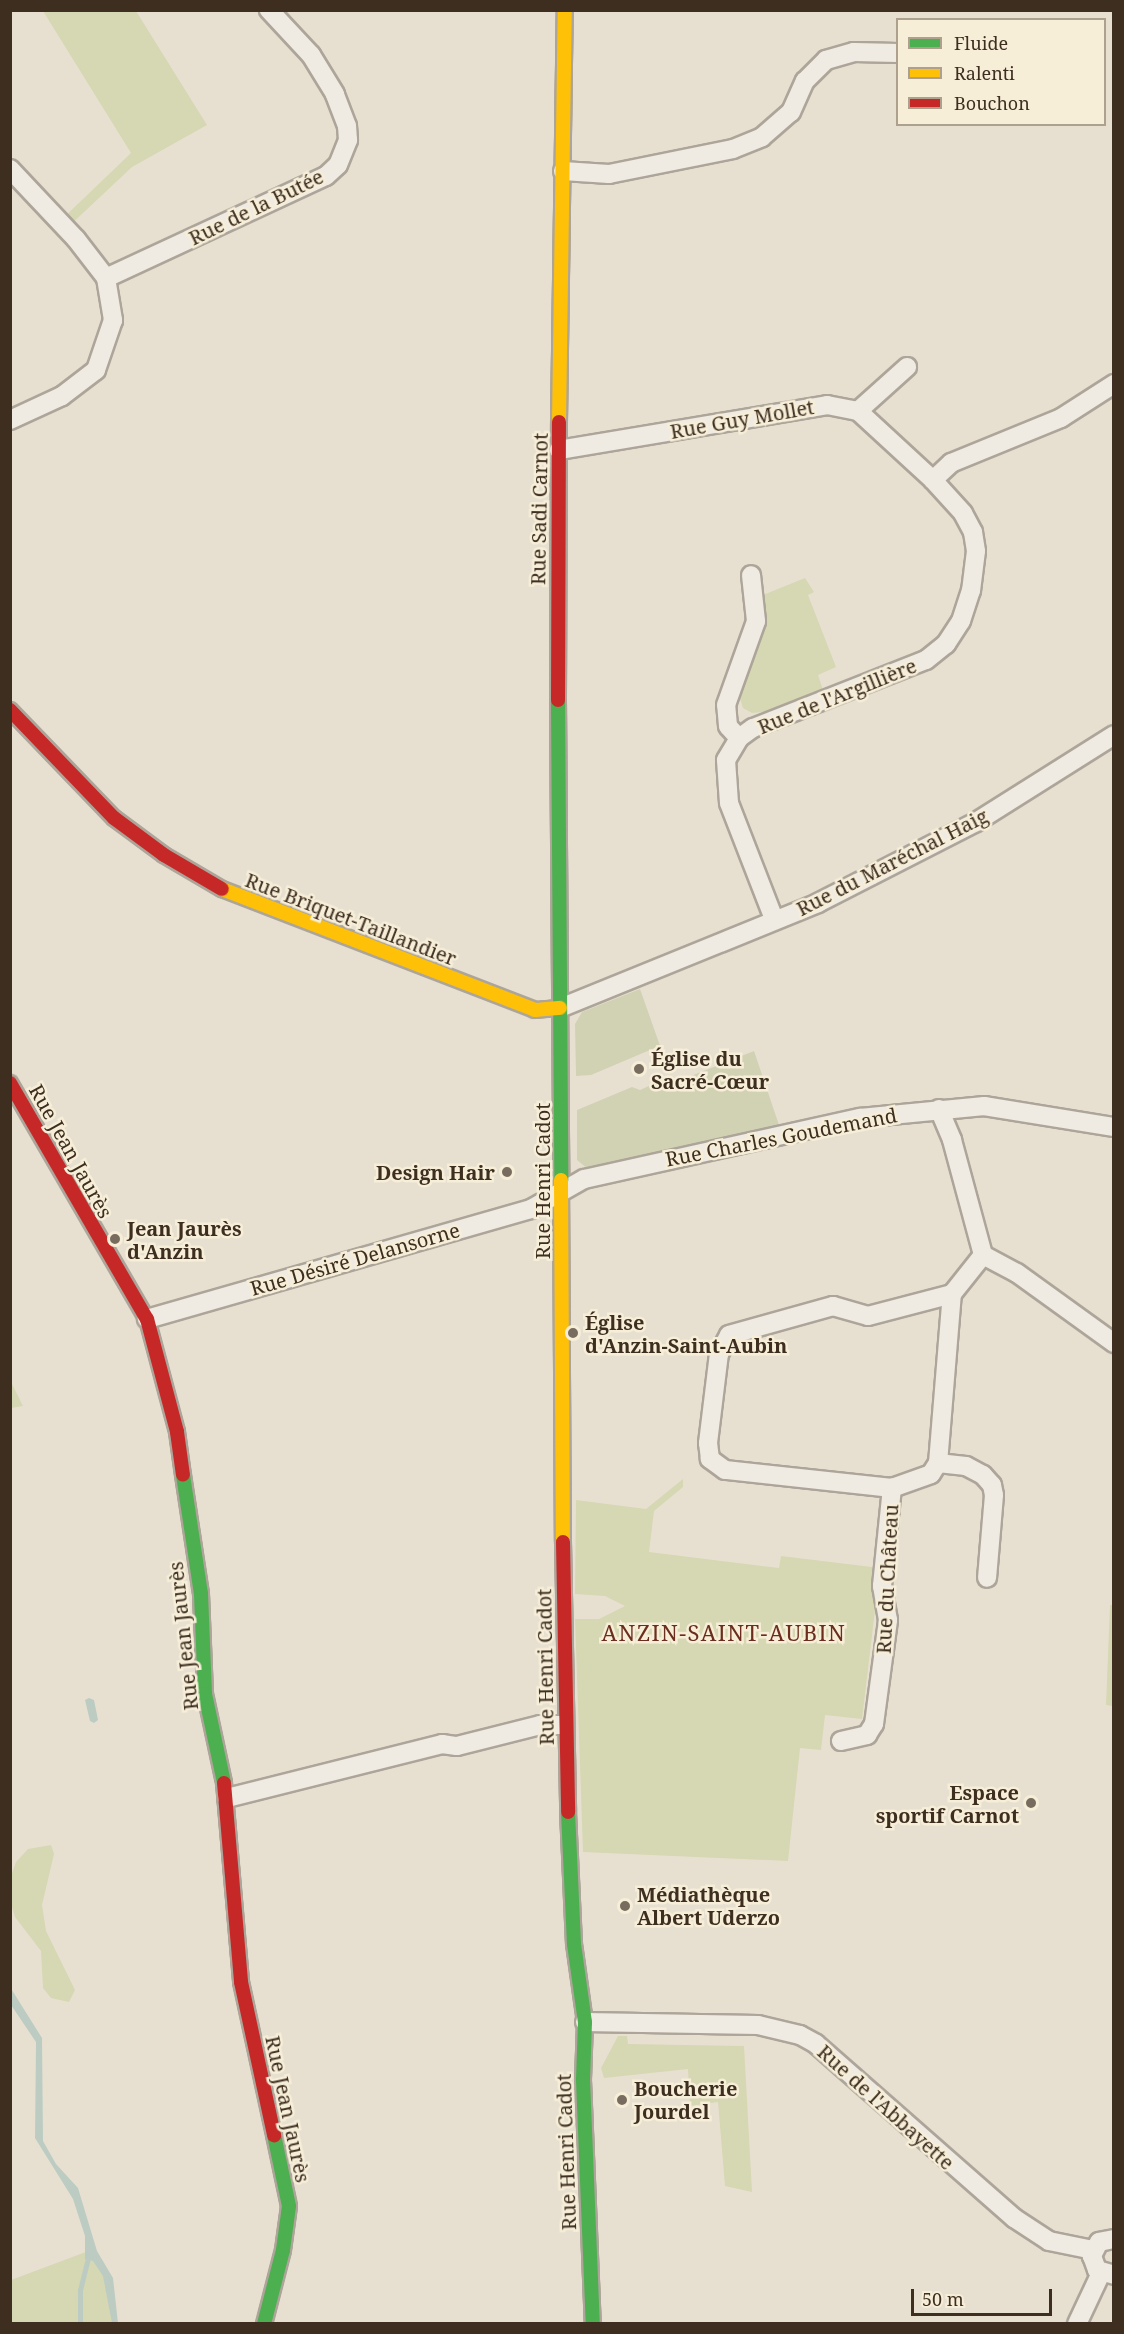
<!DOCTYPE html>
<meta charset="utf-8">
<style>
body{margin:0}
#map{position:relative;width:1124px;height:2334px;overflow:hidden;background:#e7e0d1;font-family:"Noto Serif",serif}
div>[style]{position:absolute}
.green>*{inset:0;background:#d6d7b3}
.cemetery>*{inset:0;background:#d1d1b3}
.water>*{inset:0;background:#bcccc2}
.stream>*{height:5px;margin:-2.5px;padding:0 2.5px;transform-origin:2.5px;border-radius:2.5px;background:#bcccc2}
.roads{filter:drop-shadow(2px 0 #ada599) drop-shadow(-2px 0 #ada599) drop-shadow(0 2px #ada599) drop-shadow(0 -2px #ada599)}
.street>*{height:18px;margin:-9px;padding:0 9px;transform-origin:9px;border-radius:9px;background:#efebe3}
.fast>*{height:14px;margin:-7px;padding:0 7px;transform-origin:7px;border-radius:7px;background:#4caf50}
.slow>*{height:14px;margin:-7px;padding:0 7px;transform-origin:7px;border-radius:7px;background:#ffc107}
.jam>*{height:14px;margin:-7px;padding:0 7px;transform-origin:7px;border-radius:7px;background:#c62828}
.dots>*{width:16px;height:16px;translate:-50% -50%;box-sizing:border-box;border:3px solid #f7eed8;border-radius:50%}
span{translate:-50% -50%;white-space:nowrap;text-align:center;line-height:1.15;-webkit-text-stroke:5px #f7eed8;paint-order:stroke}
.street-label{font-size:20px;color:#3d2e20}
.poi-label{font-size:20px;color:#3d2e20;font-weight:700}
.left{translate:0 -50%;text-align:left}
.right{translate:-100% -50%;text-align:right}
.quarter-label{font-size:22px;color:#6b2e1e;letter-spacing:1.5px}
.frame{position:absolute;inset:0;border:12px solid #3d2e20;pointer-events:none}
.legend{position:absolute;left:896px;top:18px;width:210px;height:108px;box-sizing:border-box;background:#f7eed8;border:2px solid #ada18e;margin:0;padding:8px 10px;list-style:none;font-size:18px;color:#3d2e20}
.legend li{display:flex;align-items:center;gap:12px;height:30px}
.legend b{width:30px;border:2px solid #ada18e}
.scale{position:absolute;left:911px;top:2289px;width:141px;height:27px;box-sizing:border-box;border:3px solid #3d2e20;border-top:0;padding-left:8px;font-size:18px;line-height:21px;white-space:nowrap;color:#3d2e20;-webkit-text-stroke:4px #f7eed8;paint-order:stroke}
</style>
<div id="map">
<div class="green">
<i style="clip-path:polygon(43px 11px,136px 11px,207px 125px,132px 167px,66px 229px,59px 222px,131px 153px)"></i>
<i style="clip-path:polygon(805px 578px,814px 592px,808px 595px,836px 667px,818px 675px,823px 690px,772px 711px,752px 713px,743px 708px,738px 692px,762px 628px,763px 595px)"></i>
<i style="clip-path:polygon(11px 1382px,23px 1406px,11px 1408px)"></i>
<i style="clip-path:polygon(683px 1479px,683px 1487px,654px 1511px,649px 1552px,779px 1568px,781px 1556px,872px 1567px,875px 1610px,862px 1719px,825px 1715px,821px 1750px,800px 1748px,788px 1861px,583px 1852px,575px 1619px,599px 1619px,625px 1606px,605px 1596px,575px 1594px,576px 1500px,646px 1509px)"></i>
<i style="clip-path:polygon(1110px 1605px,1114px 1605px,1113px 1706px,1106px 1705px)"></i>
<i style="clip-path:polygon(51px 1845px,54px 1854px,42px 1905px,46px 1931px,75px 1990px,69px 2002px,51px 1998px,43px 1988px,41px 1951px,15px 1917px,11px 1904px,11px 1876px,16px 1862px,28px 1849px)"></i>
<i style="clip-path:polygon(618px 2036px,627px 2036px,628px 2044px,744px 2046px,752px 2192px,725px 2186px,718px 2102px,690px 2106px,688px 2069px,604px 2078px,601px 2068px)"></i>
<i style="clip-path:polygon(91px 2250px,109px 2280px,114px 2323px,11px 2324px,11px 2280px)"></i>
</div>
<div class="cemetery">
<i style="clip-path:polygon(640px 989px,664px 1057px,657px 1047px,591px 1075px,576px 1076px,575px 1024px,582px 1012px)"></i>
<i style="clip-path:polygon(754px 1051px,779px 1125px,588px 1169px,577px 1160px,577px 1110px,632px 1087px,640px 1090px,660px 1081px,663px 1087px)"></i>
</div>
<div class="water">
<i style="clip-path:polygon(89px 1698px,94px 1700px,98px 1720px,94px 1723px,90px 1721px,85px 1700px)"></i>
<i style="clip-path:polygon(10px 1987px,42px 2038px,43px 2141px,56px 2164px,78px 2188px,97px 2251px,113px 2278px,118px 2323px,112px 2323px,103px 2276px,93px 2261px,85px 2259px,85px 2236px,73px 2199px,35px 2138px,36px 2042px,11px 2005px)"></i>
</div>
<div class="stream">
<i style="left:80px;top:2324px;width:34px;rotate:-90deg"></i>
<i style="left:80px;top:2290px;width:37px;rotate:-76deg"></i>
</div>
<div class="roads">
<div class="street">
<i style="left:10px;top:169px;width:96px;rotate:46.7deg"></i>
<i style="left:76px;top:239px;width:49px;rotate:52.4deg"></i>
<i style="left:106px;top:278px;width:43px;rotate:80.5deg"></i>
<i style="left:113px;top:320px;width:53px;rotate:108.8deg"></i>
<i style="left:96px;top:370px;width:43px;rotate:142.6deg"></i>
<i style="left:62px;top:396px;width:57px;rotate:155.2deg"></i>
<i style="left:563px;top:171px;width:46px;rotate:3.7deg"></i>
<i style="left:609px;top:174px;width:126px;rotate:-11.4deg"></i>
<i style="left:733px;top:149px;width:31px;rotate:-22deg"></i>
<i style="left:762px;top:137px;width:38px;rotate:-41deg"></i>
<i style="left:791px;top:112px;width:34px;rotate:-66deg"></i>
<i style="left:805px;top:81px;width:30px;rotate:-45deg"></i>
<i style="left:826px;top:60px;width:29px;rotate:-16deg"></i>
<i style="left:854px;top:52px;width:44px;rotate:1.3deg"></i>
<i style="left:106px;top:278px;width:242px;rotate:-24.9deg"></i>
<i style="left:326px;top:176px;width:16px;rotate:-43deg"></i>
<i style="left:338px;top:165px;width:27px;rotate:-68deg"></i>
<i style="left:348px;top:140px;width:14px;rotate:-94deg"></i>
<i style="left:347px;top:126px;width:34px;rotate:-111deg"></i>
<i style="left:335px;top:94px;width:46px;rotate:-121.6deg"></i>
<i style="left:311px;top:55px;width:62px;rotate:-133deg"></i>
<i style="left:559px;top:450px;width:272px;rotate:-9.5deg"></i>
<i style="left:827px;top:405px;width:32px;rotate:11deg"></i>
<i style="left:858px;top:411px;width:66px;rotate:-41.9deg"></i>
<i style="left:933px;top:480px;width:25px;rotate:-43deg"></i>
<i style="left:951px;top:463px;width:119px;rotate:-22.2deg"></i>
<i style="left:1061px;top:418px;width:63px;rotate:-32.7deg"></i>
<i style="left:739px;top:738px;width:16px;rotate:-133deg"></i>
<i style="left:728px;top:726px;width:21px;rotate:-95deg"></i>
<i style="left:726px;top:705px;width:89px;rotate:-70.3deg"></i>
<i style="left:756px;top:621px;width:46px;rotate:-96.2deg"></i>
<i style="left:774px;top:919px;width:124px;rotate:-111.2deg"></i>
<i style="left:729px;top:803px;width:43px;rotate:-94deg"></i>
<i style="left:726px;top:760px;width:26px;rotate:-59deg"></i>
<i style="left:739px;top:738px;width:17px;rotate:-36deg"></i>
<i style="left:753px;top:728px;width:186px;rotate:-21.5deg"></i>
<i style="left:926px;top:660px;width:26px;rotate:-39deg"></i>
<i style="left:946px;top:644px;width:27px;rotate:-57deg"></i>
<i style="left:961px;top:621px;width:32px;rotate:-72deg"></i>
<i style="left:971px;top:591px;width:40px;rotate:-82.9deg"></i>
<i style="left:976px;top:551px;width:19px;rotate:-99deg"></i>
<i style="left:973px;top:532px;width:21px;rotate:-118deg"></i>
<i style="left:963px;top:513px;width:45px;rotate:-132.3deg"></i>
<i style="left:933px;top:480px;width:102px;rotate:-137.4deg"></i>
<i style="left:560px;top:1008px;width:279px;rotate:-22.1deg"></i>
<i style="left:818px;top:903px;width:178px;rotate:-27.1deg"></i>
<i style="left:976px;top:822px;width:163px;rotate:-32.2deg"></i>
<i style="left:939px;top:1109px;width:34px;rotate:67deg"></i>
<i style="left:952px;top:1140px;width:119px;rotate:74.9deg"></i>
<i style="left:983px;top:1255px;width:38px;rotate:28deg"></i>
<i style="left:1017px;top:1273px;width:120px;rotate:35.8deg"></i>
<i style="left:147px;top:1319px;width:399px;rotate:-16deg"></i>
<i style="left:531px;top:1209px;width:61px;rotate:-29.5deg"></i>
<i style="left:584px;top:1179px;width:283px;rotate:-12.5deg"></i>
<i style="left:860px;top:1118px;width:125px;rotate:-5.5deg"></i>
<i style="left:984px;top:1106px;width:132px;rotate:9.2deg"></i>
<i style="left:938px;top:1463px;width:28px;rotate:6deg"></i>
<i style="left:966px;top:1466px;width:19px;rotate:28deg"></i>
<i style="left:983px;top:1475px;width:13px;rotate:48deg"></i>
<i style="left:992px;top:1485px;width:10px;rotate:79deg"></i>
<i style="left:994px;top:1495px;width:83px;rotate:94.8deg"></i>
<i style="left:892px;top:1488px;width:168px;rotate:-173.8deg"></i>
<i style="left:725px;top:1470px;width:19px;rotate:-144deg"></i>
<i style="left:710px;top:1459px;width:16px;rotate:-97deg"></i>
<i style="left:708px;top:1443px;width:90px;rotate:-83deg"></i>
<i style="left:719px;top:1354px;width:21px;rotate:-62deg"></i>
<i style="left:729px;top:1335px;width:108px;rotate:-15.6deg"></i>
<i style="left:833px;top:1306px;width:36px;rotate:16deg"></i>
<i style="left:868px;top:1316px;width:87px;rotate:-14.7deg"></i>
<i style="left:841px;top:1741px;width:27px;rotate:-13deg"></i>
<i style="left:867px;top:1735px;width:13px;rotate:-58deg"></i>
<i style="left:874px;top:1724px;width:105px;rotate:-82.3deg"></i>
<i style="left:888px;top:1620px;width:35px;rotate:-100deg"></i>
<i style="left:882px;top:1586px;width:99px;rotate:-84.2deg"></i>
<i style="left:892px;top:1488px;width:41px;rotate:-19.7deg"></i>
<i style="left:931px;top:1474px;width:13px;rotate:-58deg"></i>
<i style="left:938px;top:1463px;width:170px;rotate:-85.3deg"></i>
<i style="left:952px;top:1294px;width:50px;rotate:-51.5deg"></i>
<i style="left:227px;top:1798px;width:222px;rotate:-14.1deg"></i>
<i style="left:442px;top:1744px;width:15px;rotate:8deg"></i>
<i style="left:457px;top:1746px;width:86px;rotate:-14.2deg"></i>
<i style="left:540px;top:1725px;width:24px"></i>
<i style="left:585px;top:2022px;width:173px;rotate:1deg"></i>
<i style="left:758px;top:2025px;width:43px;rotate:13.4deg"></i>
<i style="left:800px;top:2035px;width:18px;rotate:29deg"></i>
<i style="left:816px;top:2044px;width:264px;rotate:41.3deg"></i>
<i style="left:1014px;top:2218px;width:42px;rotate:33.3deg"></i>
<i style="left:1049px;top:2241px;width:45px;rotate:11.6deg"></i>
<i style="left:1114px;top:2239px;width:15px;rotate:169deg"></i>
<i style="left:1099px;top:2242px;width:16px;rotate:117deg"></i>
<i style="left:1092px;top:2256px;width:15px;rotate:70deg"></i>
<i style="left:1097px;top:2270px;width:18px;rotate:16deg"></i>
<i style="left:1077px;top:2324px;width:56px;rotate:-64.8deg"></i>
</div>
<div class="fast">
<i style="left:558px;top:700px;width:480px;rotate:89.6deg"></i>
<i style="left:183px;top:1475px;width:120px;rotate:81.4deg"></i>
<i style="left:201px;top:1594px;width:100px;rotate:87.7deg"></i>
<i style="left:205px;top:1694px;width:91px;rotate:77.9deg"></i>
<i style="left:568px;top:1812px;width:132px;rotate:87.4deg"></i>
<i style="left:574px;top:1944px;width:79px;rotate:82deg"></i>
<i style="left:585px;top:2022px;width:58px;rotate:92deg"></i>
<i style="left:583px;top:2080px;width:244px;rotate:87.7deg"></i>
<i style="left:264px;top:2324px;width:76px;rotate:-75.6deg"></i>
<i style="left:283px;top:2250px;width:44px;rotate:-82.2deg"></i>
<i style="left:289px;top:2206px;width:73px;rotate:-101.9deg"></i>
</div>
<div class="slow">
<i style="left:559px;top:422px;width:412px;rotate:-89.2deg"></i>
<i style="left:222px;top:889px;width:336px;rotate:21.1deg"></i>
<i style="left:535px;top:1010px;width:25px;rotate:-5deg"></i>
<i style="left:561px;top:1180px;width:362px;rotate:89.7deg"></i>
</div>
<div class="jam">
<i style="left:558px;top:700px;width:278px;rotate:-89.8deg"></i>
<i style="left:10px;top:710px;width:150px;rotate:46.1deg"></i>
<i style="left:114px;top:818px;width:62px;rotate:36.5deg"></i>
<i style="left:164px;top:855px;width:67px;rotate:30.4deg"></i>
<i style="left:10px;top:1083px;width:273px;rotate:59.9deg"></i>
<i style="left:147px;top:1319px;width:117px;rotate:75.1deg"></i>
<i style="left:177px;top:1432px;width:43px;rotate:82.1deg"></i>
<i style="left:563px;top:1542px;width:270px;rotate:88.9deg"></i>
<i style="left:224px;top:1783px;width:200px;rotate:85.1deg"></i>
<i style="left:241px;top:1982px;width:157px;rotate:77.8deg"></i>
</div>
</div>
<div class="dots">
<i style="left:639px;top:1069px;background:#786c5e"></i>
<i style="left:507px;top:1172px;background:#786c5e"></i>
<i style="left:115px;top:1239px;background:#786c5e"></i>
<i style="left:573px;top:1333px;background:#786c5e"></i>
<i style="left:1031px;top:1803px;background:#786c5e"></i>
<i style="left:625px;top:1906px;background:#786c5e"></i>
<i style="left:622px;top:2100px;background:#786c5e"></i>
</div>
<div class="street-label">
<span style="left:256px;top:207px;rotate:-26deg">Rue de la Butée</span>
<span style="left:742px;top:419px;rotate:-10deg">Rue Guy Mollet</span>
<span style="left:539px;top:509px;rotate:-89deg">Rue Sadi Carnot</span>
<span style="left:837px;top:696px;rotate:-22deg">Rue de l'Argillière</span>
<span style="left:892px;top:862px;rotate:-27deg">Rue du Maréchal Haig</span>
<span style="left:351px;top:919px;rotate:21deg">Rue Briquet-Taillandier</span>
<span style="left:781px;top:1137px;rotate:-11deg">Rue Charles Goudemand</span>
<span style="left:71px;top:1151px;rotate:61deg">Rue Jean Jaurès</span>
<span style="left:542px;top:1181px;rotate:-90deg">Rue Henri Cadot</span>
<span style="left:355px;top:1259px;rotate:-16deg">Rue Désiré Delansorne</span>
<span style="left:887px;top:1579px;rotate:-87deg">Rue du Château</span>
<span style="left:183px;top:1636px;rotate:-96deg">Rue Jean Jaurès</span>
<span style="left:545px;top:1667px;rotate:-91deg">Rue Henri Cadot</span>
<span style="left:886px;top:2107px;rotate:42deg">Rue de l'Abbayette</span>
<span style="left:288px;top:2109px;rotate:78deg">Rue Jean Jaurès</span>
<span style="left:566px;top:2152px;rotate:-92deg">Rue Henri Cadot</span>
</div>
<div class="poi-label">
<span class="left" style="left:651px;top:1070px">Église du<br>Sacré-Cœur</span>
<span class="right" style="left:495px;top:1172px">Design Hair</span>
<span class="left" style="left:127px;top:1240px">Jean Jaurès<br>d'Anzin</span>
<span class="left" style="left:585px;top:1334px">Église<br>d'Anzin-Saint-Aubin</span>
<span class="right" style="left:1019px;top:1804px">Espace<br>sportif Carnot</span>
<span class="left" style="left:637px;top:1906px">Médiathèque<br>Albert Uderzo</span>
<span class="left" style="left:634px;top:2100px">Boucherie<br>Jourdel</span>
</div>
<div class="quarter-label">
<span style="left:724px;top:1633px">ANZIN-SAINT-AUBIN</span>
</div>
<div class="frame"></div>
<ul class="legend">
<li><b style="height:8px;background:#4caf50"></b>Fluide</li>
<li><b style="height:8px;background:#ffc107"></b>Ralenti</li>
<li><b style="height:8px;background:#c62828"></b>Bouchon</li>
</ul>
<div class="scale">50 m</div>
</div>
